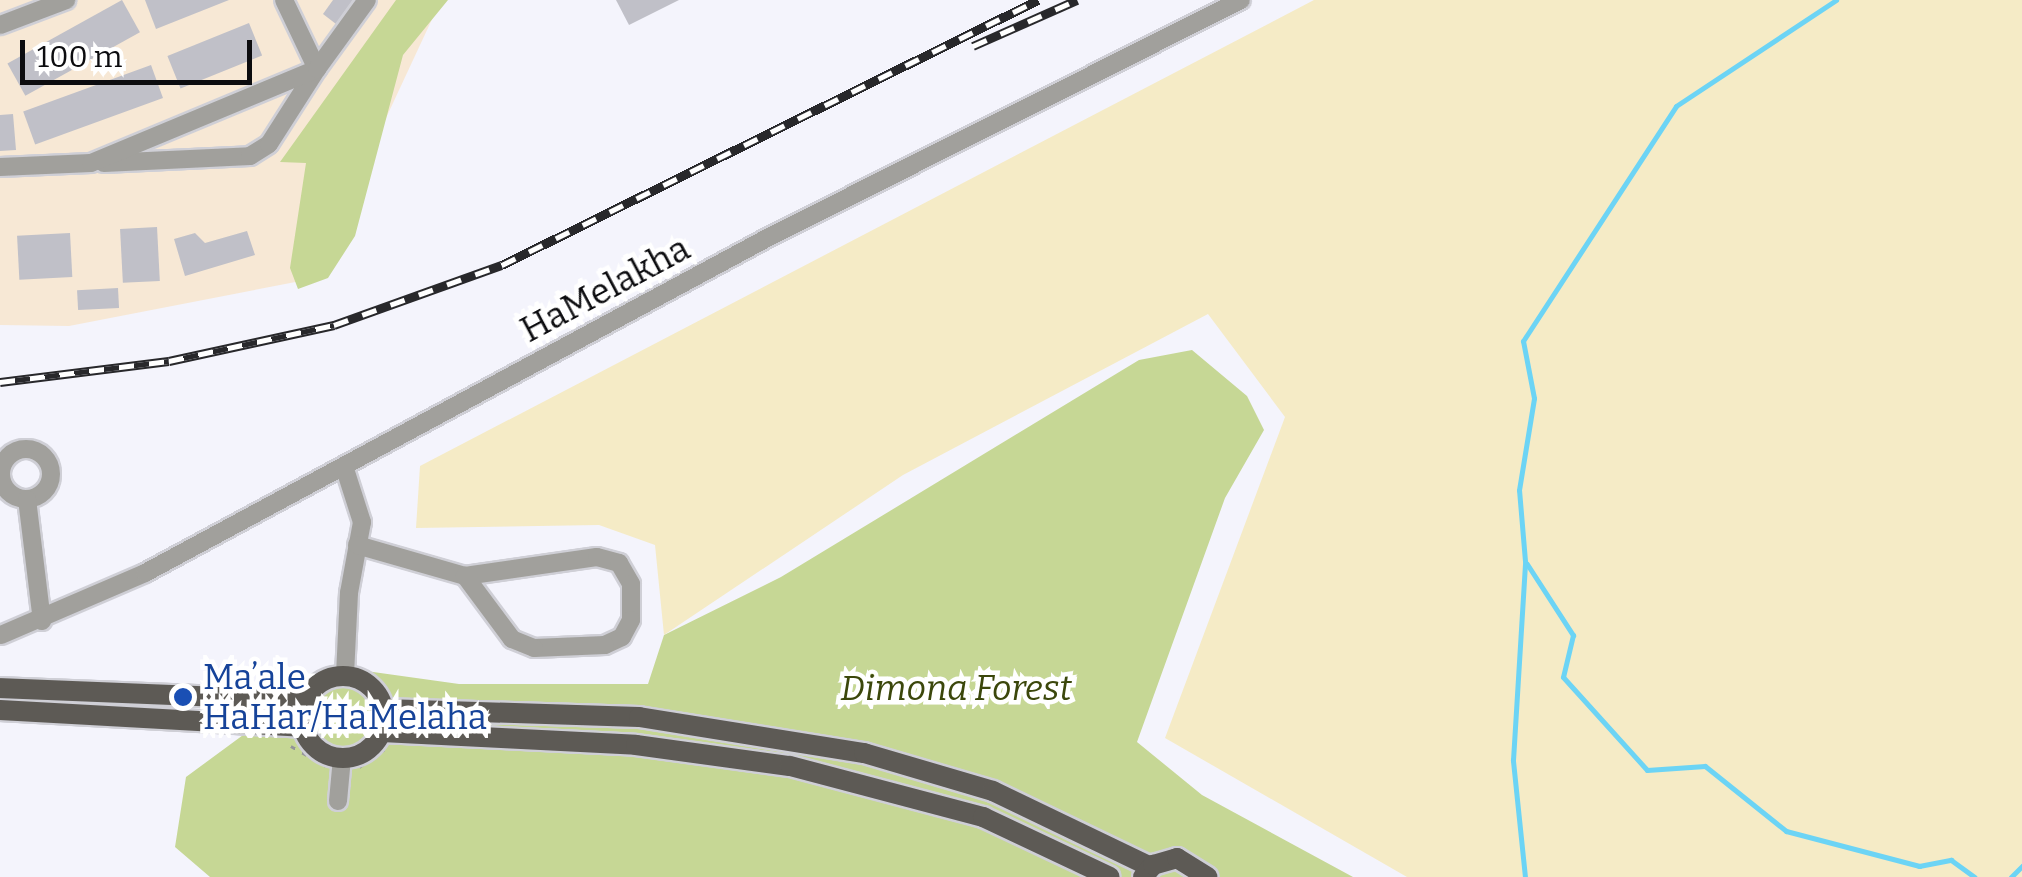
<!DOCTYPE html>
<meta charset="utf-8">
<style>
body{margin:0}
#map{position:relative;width:2022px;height:877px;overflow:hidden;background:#f4f4fc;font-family:Bitter,serif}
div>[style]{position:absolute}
.industrial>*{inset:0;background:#f7e8d5}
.green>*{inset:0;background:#c6d795}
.sand>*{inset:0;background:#f5ebc6}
.stream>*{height:5px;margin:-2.5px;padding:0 2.5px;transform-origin:2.5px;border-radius:2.5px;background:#6cd4f5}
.building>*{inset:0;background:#c0c0c8;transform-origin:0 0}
.path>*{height:2.5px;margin-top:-1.25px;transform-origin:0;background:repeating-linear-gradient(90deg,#949499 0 5px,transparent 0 13px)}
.roads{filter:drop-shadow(2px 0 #cfcfd6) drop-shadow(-2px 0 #cfcfd6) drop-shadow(0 2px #cfcfd6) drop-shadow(0 -2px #cfcfd6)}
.minor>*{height:18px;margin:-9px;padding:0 9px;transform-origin:9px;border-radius:9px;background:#a1a09c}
.minor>.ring{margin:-9px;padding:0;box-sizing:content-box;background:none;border:18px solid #a1a09c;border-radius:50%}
.major>*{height:20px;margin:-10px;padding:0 10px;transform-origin:10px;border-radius:10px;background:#5d5a55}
.major>.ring{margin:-10px;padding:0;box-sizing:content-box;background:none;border:20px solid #5d5a55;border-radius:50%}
.rail>*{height:9px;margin-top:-4.5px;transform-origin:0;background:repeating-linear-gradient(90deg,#fff 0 15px,#28282b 0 30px);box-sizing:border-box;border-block:2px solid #28282b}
.dots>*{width:28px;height:28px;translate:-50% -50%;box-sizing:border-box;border:5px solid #fff;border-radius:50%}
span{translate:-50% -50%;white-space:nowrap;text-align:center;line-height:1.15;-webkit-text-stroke:9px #fff;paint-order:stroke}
.street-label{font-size:35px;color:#0c0c0f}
.transit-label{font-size:35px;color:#164399}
.left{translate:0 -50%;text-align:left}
.park-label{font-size:35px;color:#3b470b;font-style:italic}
.scale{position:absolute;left:20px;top:40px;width:232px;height:45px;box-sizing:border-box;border:5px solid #0c0c0f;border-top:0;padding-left:12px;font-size:30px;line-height:35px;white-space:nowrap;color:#0c0c0f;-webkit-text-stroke:8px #fff;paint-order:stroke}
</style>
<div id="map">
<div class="industrial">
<i style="clip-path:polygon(0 0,441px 0,311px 279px,69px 326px,0 325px)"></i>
</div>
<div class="green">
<i style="clip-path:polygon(396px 0,448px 0,403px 55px,355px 236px,328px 278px,298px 289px,290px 268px,306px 163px,280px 162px)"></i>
<i style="clip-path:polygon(1192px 350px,1247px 396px,1264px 430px,1225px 498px,1137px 742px,1202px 795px,1353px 877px,210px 877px,175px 847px,186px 777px,284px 705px,366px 671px,459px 684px,648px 684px,664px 635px,781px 577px,1139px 360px)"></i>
</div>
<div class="sand">
<i style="clip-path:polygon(1314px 0,2022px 0,2022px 877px,1407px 877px,1165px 738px,1285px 417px,1208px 314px,903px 475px,664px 635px,655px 545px,599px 525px,416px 528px,420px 466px)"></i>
</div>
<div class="stream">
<i style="left:1527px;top:564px;width:85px;rotate:57.1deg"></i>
<i style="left:1573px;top:635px;width:43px;rotate:103.4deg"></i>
<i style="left:1563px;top:677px;width:125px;rotate:47.9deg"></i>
<i style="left:1647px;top:770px;width:58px;rotate:-3.9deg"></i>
<i style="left:1705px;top:766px;width:104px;rotate:38.7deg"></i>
<i style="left:1786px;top:831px;width:138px;rotate:14.7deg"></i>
<i style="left:1919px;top:866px;width:33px;rotate:-11deg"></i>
<i style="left:1951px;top:860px;width:29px;rotate:36deg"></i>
<i style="left:1525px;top:877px;width:118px;rotate:-95.9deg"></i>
<i style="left:1513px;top:760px;width:199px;rotate:-86.5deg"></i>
<i style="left:1525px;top:561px;width:71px;rotate:-94.8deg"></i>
<i style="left:1519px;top:490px;width:93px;rotate:-80.7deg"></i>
<i style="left:1534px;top:398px;width:58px;rotate:-100.9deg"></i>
<i style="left:1523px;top:341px;width:280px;rotate:-56.9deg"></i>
<i style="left:1676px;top:106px;width:192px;rotate:-33.5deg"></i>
<i style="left:2011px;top:877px;width:16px;rotate:-45deg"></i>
</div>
<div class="building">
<i style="left:122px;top:0;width:37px;height:131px;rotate:61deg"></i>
<i style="clip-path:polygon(145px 0,229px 0,156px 29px)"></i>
<i style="clip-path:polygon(333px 0,353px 0,336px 24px,323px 14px)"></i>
<i style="clip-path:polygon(616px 0,679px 0,629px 25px)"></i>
<i style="left:249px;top:23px;width:35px;height:88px;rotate:68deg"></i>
<i style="left:151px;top:65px;width:35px;height:136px;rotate:70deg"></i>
<i style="clip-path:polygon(13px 114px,16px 150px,0 151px,0 115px)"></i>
<i style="left:157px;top:227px;width:54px;height:37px;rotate:87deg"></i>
<i style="clip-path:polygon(247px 231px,255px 255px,185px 276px,174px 239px,195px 233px,205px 243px)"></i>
<i style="left:70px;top:233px;width:44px;height:53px;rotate:87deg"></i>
<i style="left:118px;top:288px;width:20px;height:41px;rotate:87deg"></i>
</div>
<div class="path">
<i style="left:291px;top:746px;width:40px;rotate:29.7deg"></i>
<i style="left:359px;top:767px;width:32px;rotate:-35deg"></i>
</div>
<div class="roads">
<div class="minor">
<i style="left:0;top:25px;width:71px;rotate:-20.7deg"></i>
<i style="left:104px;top:163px;width:146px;rotate:-2.7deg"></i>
<i style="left:250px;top:156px;width:22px;rotate:-32deg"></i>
<i style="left:269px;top:144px;width:89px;rotate:-57.4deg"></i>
<i style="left:317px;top:69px;width:76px;rotate:-115.6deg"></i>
<i style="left:0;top:167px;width:91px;rotate:-2.5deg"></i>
<i style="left:91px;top:163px;width:245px;rotate:-22.6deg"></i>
<i style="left:317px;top:69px;width:85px;rotate:-54.1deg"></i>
<i class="ring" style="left:1px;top:449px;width:32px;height:32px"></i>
<i style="left:344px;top:466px;width:59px;rotate:72.2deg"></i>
<i style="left:362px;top:522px;width:72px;rotate:100.4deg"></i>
<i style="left:349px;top:593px;width:82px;rotate:92.8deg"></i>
<i style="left:27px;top:499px;width:123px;rotate:83deg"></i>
<i style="left:357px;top:545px;width:112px;rotate:16deg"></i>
<i style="left:465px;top:576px;width:133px;rotate:-8.2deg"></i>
<i style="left:597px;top:557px;width:23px;rotate:15deg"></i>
<i style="left:619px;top:563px;width:24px;rotate:60deg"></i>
<i style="left:631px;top:584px;width:36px;rotate:90deg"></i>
<i style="left:631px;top:620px;width:19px;rotate:118deg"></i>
<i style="left:622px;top:637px;width:19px;rotate:155deg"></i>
<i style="left:605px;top:645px;width:71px;rotate:177.6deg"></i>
<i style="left:534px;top:648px;width:24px;rotate:-158deg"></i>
<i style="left:512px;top:639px;width:79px;rotate:-126.7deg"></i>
<i style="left:1px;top:635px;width:157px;rotate:-23.3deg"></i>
<i style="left:145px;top:573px;width:709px;rotate:-28.3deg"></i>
<i style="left:769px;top:237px;width:528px;rotate:-26.66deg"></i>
<i style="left:338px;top:801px;width:43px;rotate:-84.7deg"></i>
</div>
<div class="major">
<i class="ring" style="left:302px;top:676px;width:62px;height:62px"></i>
<i style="left:0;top:688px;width:305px;rotate:2.3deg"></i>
<i style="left:384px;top:709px;width:255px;rotate:1.8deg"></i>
<i style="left:639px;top:717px;width:228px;rotate:9.1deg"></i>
<i style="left:864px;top:753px;width:134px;rotate:16.4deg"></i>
<i style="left:993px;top:791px;width:175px;rotate:25.7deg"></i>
<i style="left:0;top:710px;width:302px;rotate:3.2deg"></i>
<i style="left:382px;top:732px;width:254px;rotate:2.9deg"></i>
<i style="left:636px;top:745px;width:155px;rotate:7.8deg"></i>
<i style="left:790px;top:766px;width:200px;rotate:14.8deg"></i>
<i style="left:983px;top:817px;width:140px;rotate:25.3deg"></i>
<i style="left:1143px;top:877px;width:16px;rotate:-50deg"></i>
<i style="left:1153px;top:865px;width:25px;rotate:-16deg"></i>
<i style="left:1177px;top:858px;width:36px;rotate:32deg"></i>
</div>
</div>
<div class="rail">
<i style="left:973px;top:46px;width:114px;rotate:-23.9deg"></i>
<i style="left:0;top:382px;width:170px;rotate:-7.1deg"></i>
<i style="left:169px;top:361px;width:169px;rotate:-12.3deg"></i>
<i style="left:334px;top:325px;width:178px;rotate:-19.7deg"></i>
<i style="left:502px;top:265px;width:598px;rotate:-26.31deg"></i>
</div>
<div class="dots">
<i style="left:183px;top:697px;background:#1a4fb4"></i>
</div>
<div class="street-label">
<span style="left:605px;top:289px;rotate:-28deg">HaMelakha</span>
</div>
<div class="transit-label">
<span class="left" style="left:203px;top:697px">Ma’ale<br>HaHar/HaMelaha</span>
</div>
<div class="park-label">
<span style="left:956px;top:688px">Dimona Forest</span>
</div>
<div class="scale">100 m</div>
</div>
